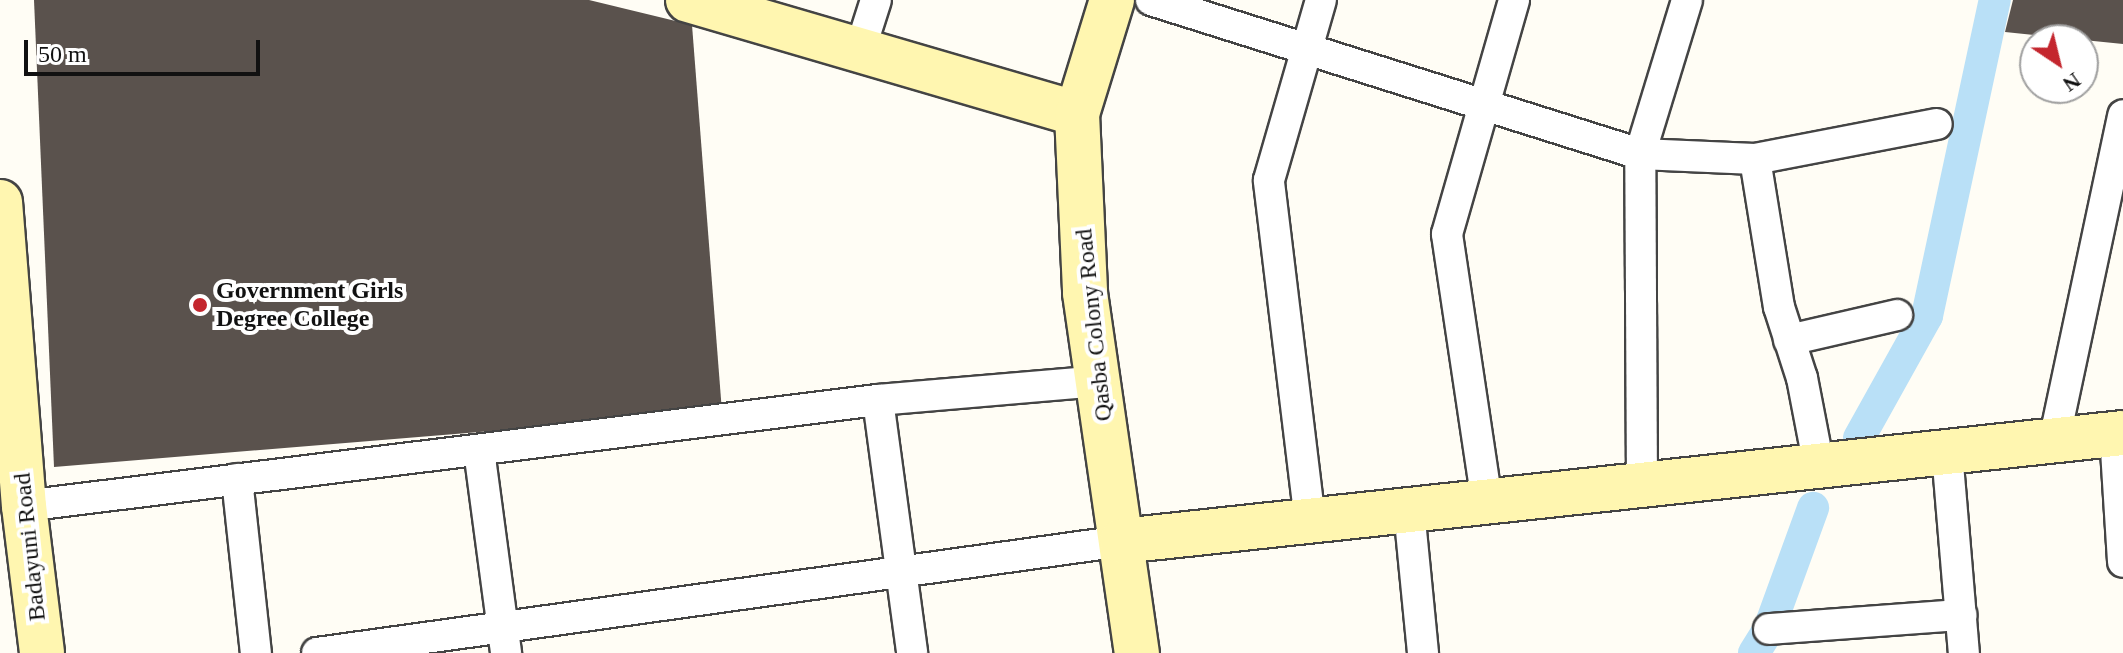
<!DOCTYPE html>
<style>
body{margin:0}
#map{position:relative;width:2123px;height:653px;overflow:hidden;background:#fffdf5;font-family:"Times New Roman",serif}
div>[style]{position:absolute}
.canal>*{height:32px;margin:-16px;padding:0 16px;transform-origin:16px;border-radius:16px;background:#b9e0f7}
.building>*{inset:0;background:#5a524d}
.roads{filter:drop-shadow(2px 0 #444) drop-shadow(-2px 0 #444) drop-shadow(0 2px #444) drop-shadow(0 -2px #444)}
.street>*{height:30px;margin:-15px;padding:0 15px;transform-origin:15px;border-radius:15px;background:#fff}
.secondary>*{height:44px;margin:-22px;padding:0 22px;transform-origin:22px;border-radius:22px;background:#fff6b0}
.dots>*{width:22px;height:22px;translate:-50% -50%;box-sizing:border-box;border:4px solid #fff;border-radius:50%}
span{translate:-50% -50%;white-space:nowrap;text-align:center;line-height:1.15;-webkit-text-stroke:8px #fff;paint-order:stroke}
.poi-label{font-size:24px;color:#111;font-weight:700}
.left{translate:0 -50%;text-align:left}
.street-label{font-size:24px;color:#111}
.north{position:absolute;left:2019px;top:24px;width:80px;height:80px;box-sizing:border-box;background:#fff;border:2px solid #a0a0a0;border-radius:50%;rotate:145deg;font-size:22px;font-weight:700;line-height:32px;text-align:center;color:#111}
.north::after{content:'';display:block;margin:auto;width:28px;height:36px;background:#c4262e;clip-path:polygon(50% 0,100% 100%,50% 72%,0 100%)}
.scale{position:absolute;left:24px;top:40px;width:236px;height:36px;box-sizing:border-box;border:4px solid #111;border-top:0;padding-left:10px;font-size:24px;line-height:28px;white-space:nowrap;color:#111;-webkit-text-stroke:6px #fff;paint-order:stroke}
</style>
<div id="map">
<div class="canal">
<i style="left:1859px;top:438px;width:140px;rotate:-60.9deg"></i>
<i style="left:1927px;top:316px;width:323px;rotate:-77.9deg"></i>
<i style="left:1754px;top:653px;width:28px;rotate:-58deg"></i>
<i style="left:1769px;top:629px;width:129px;rotate:-70deg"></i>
</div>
<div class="building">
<i style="clip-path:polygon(34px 0,589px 0,692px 25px,722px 412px,54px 467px)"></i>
<i style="clip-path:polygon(2013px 0,2123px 0,2123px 44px,2005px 32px)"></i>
</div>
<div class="roads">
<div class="street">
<i style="left:1151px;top:0;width:513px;rotate:17.48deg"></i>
<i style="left:1640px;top:154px;width:115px;rotate:2.5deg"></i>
<i style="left:1755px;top:159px;width:185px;rotate:-10.9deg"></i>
<i style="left:860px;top:50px;width:52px;rotate:-72.3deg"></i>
<i style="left:1755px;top:159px;width:150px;rotate:80.8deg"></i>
<i style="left:1779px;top:307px;width:75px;rotate:72.1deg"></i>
<i style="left:1802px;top:378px;width:90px;rotate:79.1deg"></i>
<i style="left:1789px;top:340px;width:111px;rotate:-13deg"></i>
<i style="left:878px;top:400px;width:255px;rotate:82.3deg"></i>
<i style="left:2115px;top:434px;width:128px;rotate:86.4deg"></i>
<i style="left:2054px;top:441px;width:333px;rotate:-78deg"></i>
<i style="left:479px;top:450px;width:205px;rotate:82.4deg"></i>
<i style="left:1947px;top:452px;width:202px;rotate:85.2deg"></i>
<i style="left:237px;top:479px;width:175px;rotate:83.8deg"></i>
<i style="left:1642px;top:486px;width:332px;rotate:-90.3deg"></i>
<i style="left:1640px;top:154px;width:161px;rotate:-73deg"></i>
<i style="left:1487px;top:502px;width:271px;rotate:-98.5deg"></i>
<i style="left:1447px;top:234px;width:243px;rotate:-74deg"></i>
<i style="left:24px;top:506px;width:861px;rotate:-7.08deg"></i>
<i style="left:878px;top:400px;width:221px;rotate:-4.9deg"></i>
<i style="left:1409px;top:510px;width:144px;rotate:84.4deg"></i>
<i style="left:1310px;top:521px;width:343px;rotate:-96.9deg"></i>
<i style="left:1269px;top:180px;width:187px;rotate:-73.9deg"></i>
<i style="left:1769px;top:629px;width:193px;rotate:-4.2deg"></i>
<i style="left:317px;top:653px;width:813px;rotate:-7.92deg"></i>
</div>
<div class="secondary">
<i style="left:688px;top:0;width:405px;rotate:16.3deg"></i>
<i style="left:1112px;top:0;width:119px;rotate:107.1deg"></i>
<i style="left:1077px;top:114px;width:179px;rotate:87.4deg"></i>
<i style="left:1085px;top:293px;width:364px;rotate:81.8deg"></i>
<i style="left:0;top:202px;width:305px;rotate:85.5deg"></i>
<i style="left:24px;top:506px;width:148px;rotate:83deg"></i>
<i style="left:1122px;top:541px;width:1007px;rotate:-6.16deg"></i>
</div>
</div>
<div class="dots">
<i style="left:200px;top:305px;background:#c4262e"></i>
</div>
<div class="poi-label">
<span class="left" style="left:216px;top:305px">Government Girls<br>Degree College</span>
</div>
<div class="street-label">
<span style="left:1094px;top:325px;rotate:-96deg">Qasba Colony Road</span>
<span style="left:30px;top:547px;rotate:-96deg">Badayuni Road</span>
</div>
<div class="north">N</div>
<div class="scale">50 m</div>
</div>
